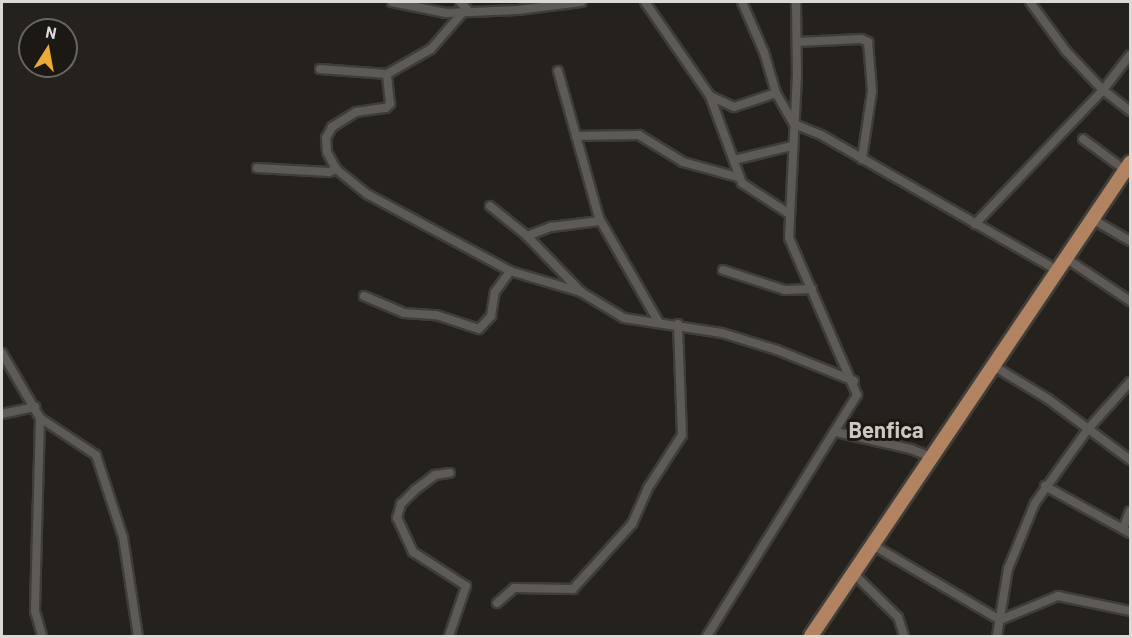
<!DOCTYPE html>
<style>
body{margin:0}
#map{position:relative;width:1132px;height:638px;overflow:hidden;background:#25221d;font-family:Barlow,sans-serif}
div>[style]{position:absolute}
.roads{filter:drop-shadow(2px 0 #3f3d39) drop-shadow(-2px 0 #3f3d39) drop-shadow(0 2px #3f3d39) drop-shadow(0 -2px #3f3d39)}
.minor>*{height:8px;margin:-4px;padding:0 4px;transform-origin:4px;border-radius:4px;background:#5e5a55}
.primary>*{height:14px;margin:-7px;padding:0 7px;transform-origin:7px;border-radius:7px;background:#b18360}
span{translate:-50% -50%;white-space:nowrap;text-align:center;line-height:1.15;-webkit-text-stroke:6px #1c1914;paint-order:stroke}
.district-label{font-size:22px;color:#cdc9c2;font-weight:700}
.frame{position:absolute;inset:0;border:3px solid #dbd9d6;pointer-events:none}
.north{position:absolute;left:18px;top:18px;width:60px;height:60px;box-sizing:border-box;background:#1c1914;border:2px solid #686662;border-radius:50%;rotate:11deg;font-size:16px;font-weight:700;line-height:24px;text-align:center;color:#dbd9d6}
.north::after{content:'';display:block;margin:auto;width:21px;height:27px;background:#e8ab37;clip-path:polygon(50% 0,100% 100%,50% 72%,0 100%)}
</style>
<div id="map">
<div class="roads">
<div class="minor">
<i style="left:392px;top:2px;width:55px;rotate:11.5deg"></i>
<i style="left:446px;top:13px;width:72px;rotate:-2.4deg"></i>
<i style="left:518px;top:10px;width:64px;rotate:-7.2deg"></i>
<i style="left:460px;top:2px;width:14px;rotate:45deg"></i>
<i style="left:645px;top:2px;width:114px;rotate:55.3deg"></i>
<i style="left:710px;top:96px;width:93px;rotate:69.8deg"></i>
<i style="left:742px;top:183px;width:55px;rotate:33.1deg"></i>
<i style="left:742px;top:2px;width:55px;rotate:66.3deg"></i>
<i style="left:764px;top:52px;width:43px;rotate:73.7deg"></i>
<i style="left:776px;top:93px;width:36px;rotate:60deg"></i>
<i style="left:794px;top:124px;width:31px;rotate:22deg"></i>
<i style="left:823px;top:136px;width:272px;rotate:29.8deg"></i>
<i style="left:1030px;top:2px;width:61px;rotate:53.7deg"></i>
<i style="left:1066px;top:51px;width:54px;rotate:46.5deg"></i>
<i style="left:1103px;top:90px;width:34px;rotate:38deg"></i>
<i style="left:797px;top:42px;width:64px;rotate:-2.7deg"></i>
<i style="left:861px;top:39px;width:8px;rotate:23deg"></i>
<i style="left:868px;top:42px;width:49px;rotate:85.3deg"></i>
<i style="left:872px;top:91px;width:69px;rotate:98.4deg"></i>
<i style="left:320px;top:69px;width:67px;rotate:4.3deg"></i>
<i style="left:387px;top:74px;width:51px;rotate:-29.6deg"></i>
<i style="left:431px;top:49px;width:49px;rotate:-49.1deg"></i>
<i style="left:558px;top:71px;width:153px;rotate:74.4deg"></i>
<i style="left:599px;top:218px;width:119px;rotate:60.2deg"></i>
<i style="left:710px;top:96px;width:26px;rotate:25deg"></i>
<i style="left:734px;top:107px;width:44px;rotate:-18.4deg"></i>
<i style="left:576px;top:136px;width:63px;rotate:-0.9deg"></i>
<i style="left:639px;top:135px;width:52px;rotate:31.5deg"></i>
<i style="left:683px;top:162px;width:57px;rotate:15.3deg"></i>
<i style="left:1083px;top:139px;width:52px;rotate:36.4deg"></i>
<i style="left:734px;top:160px;width:60px;rotate:-13.6deg"></i>
<i style="left:257px;top:168px;width:72px;rotate:3.2deg"></i>
<i style="left:329px;top:172px;width:8px;rotate:-23deg"></i>
<i style="left:336px;top:169px;width:40px;rotate:39deg"></i>
<i style="left:367px;top:194px;width:162px;rotate:28.3deg"></i>
<i style="left:510px;top:271px;width:74px;rotate:16.5deg"></i>
<i style="left:581px;top:292px;width:50px;rotate:31.2deg"></i>
<i style="left:624px;top:318px;width:99px;rotate:8.7deg"></i>
<i style="left:722px;top:333px;width:58px;rotate:17.2deg"></i>
<i style="left:777px;top:350px;width:83px;rotate:21.9deg"></i>
<i style="left:336px;top:169px;width:19px;rotate:-118deg"></i>
<i style="left:327px;top:152px;width:14px;rotate:-94deg"></i>
<i style="left:326px;top:138px;width:13px;rotate:-61deg"></i>
<i style="left:332px;top:127px;width:28px;rotate:-32deg"></i>
<i style="left:356px;top:112px;width:30px;rotate:-8deg"></i>
<i style="left:386px;top:108px;width:6px;rotate:-45deg"></i>
<i style="left:390px;top:104px;width:30px;rotate:-96deg"></i>
<i style="left:490px;top:206px;width:48px;rotate:39deg"></i>
<i style="left:527px;top:236px;width:78px;rotate:46deg"></i>
<i style="left:1092px;top:219px;width:44px;rotate:30.1deg"></i>
<i style="left:975px;top:224px;width:185px;rotate:-46.3deg"></i>
<i style="left:1103px;top:90px;width:44px;rotate:-52.4deg"></i>
<i style="left:527px;top:236px;width:26px;rotate:-21deg"></i>
<i style="left:551px;top:227px;width:49px;rotate:-7deg"></i>
<i style="left:1067px;top:259px;width:76px;rotate:33.7deg"></i>
<i style="left:723px;top:270px;width:65px;rotate:17.9deg"></i>
<i style="left:785px;top:290px;width:27px;rotate:-2deg"></i>
<i style="left:364px;top:296px;width:43px;rotate:23deg"></i>
<i style="left:404px;top:313px;width:32px;rotate:4deg"></i>
<i style="left:436px;top:315px;width:45px;rotate:18deg"></i>
<i style="left:479px;top:329px;width:18px;rotate:-47deg"></i>
<i style="left:491px;top:316px;width:24px;rotate:-81deg"></i>
<i style="left:495px;top:292px;width:26px;rotate:-54deg"></i>
<i style="left:2px;top:353px;width:75px;rotate:59.7deg"></i>
<i style="left:40px;top:418px;width:193px;rotate:91.5deg"></i>
<i style="left:35px;top:611px;width:26px;rotate:74deg"></i>
<i style="left:992px;top:365px;width:66px;rotate:31.3deg"></i>
<i style="left:1048px;top:399px;width:102px;rotate:36.6deg"></i>
<i style="left:2px;top:414px;width:34px;rotate:-12deg"></i>
<i style="left:40px;top:418px;width:67px;rotate:33.5deg"></i>
<i style="left:96px;top:455px;width:86px;rotate:71.8deg"></i>
<i style="left:123px;top:537px;width:100px;rotate:81.4deg"></i>
<i style="left:836px;top:432px;width:77px;rotate:12.8deg"></i>
<i style="left:911px;top:449px;width:22px;rotate:22deg"></i>
<i style="left:1045px;top:486px;width:97px;rotate:28.9deg"></i>
<i style="left:1123px;top:529px;width:19px;rotate:-69deg"></i>
<i style="left:871px;top:544px;width:150px;rotate:30.5deg"></i>
<i style="left:1000px;top:620px;width:63px;rotate:-22.5deg"></i>
<i style="left:1058px;top:596px;width:74px;rotate:11.8deg"></i>
<i style="left:852px;top:572px;width:64px;rotate:44.4deg"></i>
<i style="left:898px;top:617px;width:20px;rotate:72deg"></i>
<i style="left:497px;top:603px;width:23px;rotate:-41deg"></i>
<i style="left:514px;top:588px;width:59px;rotate:1deg"></i>
<i style="left:573px;top:589px;width:88px;rotate:-47.8deg"></i>
<i style="left:632px;top:524px;width:39px;rotate:-66deg"></i>
<i style="left:648px;top:488px;width:63px;rotate:-57.3deg"></i>
<i style="left:682px;top:435px;width:111px;rotate:-92.1deg"></i>
<i style="left:449px;top:636px;width:53px;rotate:-71.2deg"></i>
<i style="left:466px;top:586px;width:63px;rotate:-147.3deg"></i>
<i style="left:413px;top:552px;width:38px;rotate:-115deg"></i>
<i style="left:397px;top:518px;width:15px;rotate:-74deg"></i>
<i style="left:401px;top:504px;width:20px;rotate:-45deg"></i>
<i style="left:415px;top:490px;width:25px;rotate:-37deg"></i>
<i style="left:435px;top:475px;width:15px;rotate:-8deg"></i>
<i style="left:707px;top:636px;width:284px;rotate:-58.1deg"></i>
<i style="left:857px;top:395px;width:171px;rotate:-113.4deg"></i>
<i style="left:789px;top:238px;width:163px;rotate:-87.2deg"></i>
<i style="left:797px;top:75px;width:73px;rotate:-90.8deg"></i>
<i style="left:997px;top:636px;width:68px;rotate:-80.7deg"></i>
<i style="left:1008px;top:569px;width:71px;rotate:-67.8deg"></i>
<i style="left:1035px;top:503px;width:91px;rotate:-54.4deg"></i>
<i style="left:1088px;top:429px;width:63px;rotate:-48.2deg"></i>
</div>
<div class="primary">
<i style="left:811px;top:636px;width:571px;rotate:-56deg"></i>
</div>
</div>
<div class="district-label">
<span style="left:886px;top:430px">Benfica</span>
</div>
<div class="frame"></div>
<div class="north">N</div>
</div>
